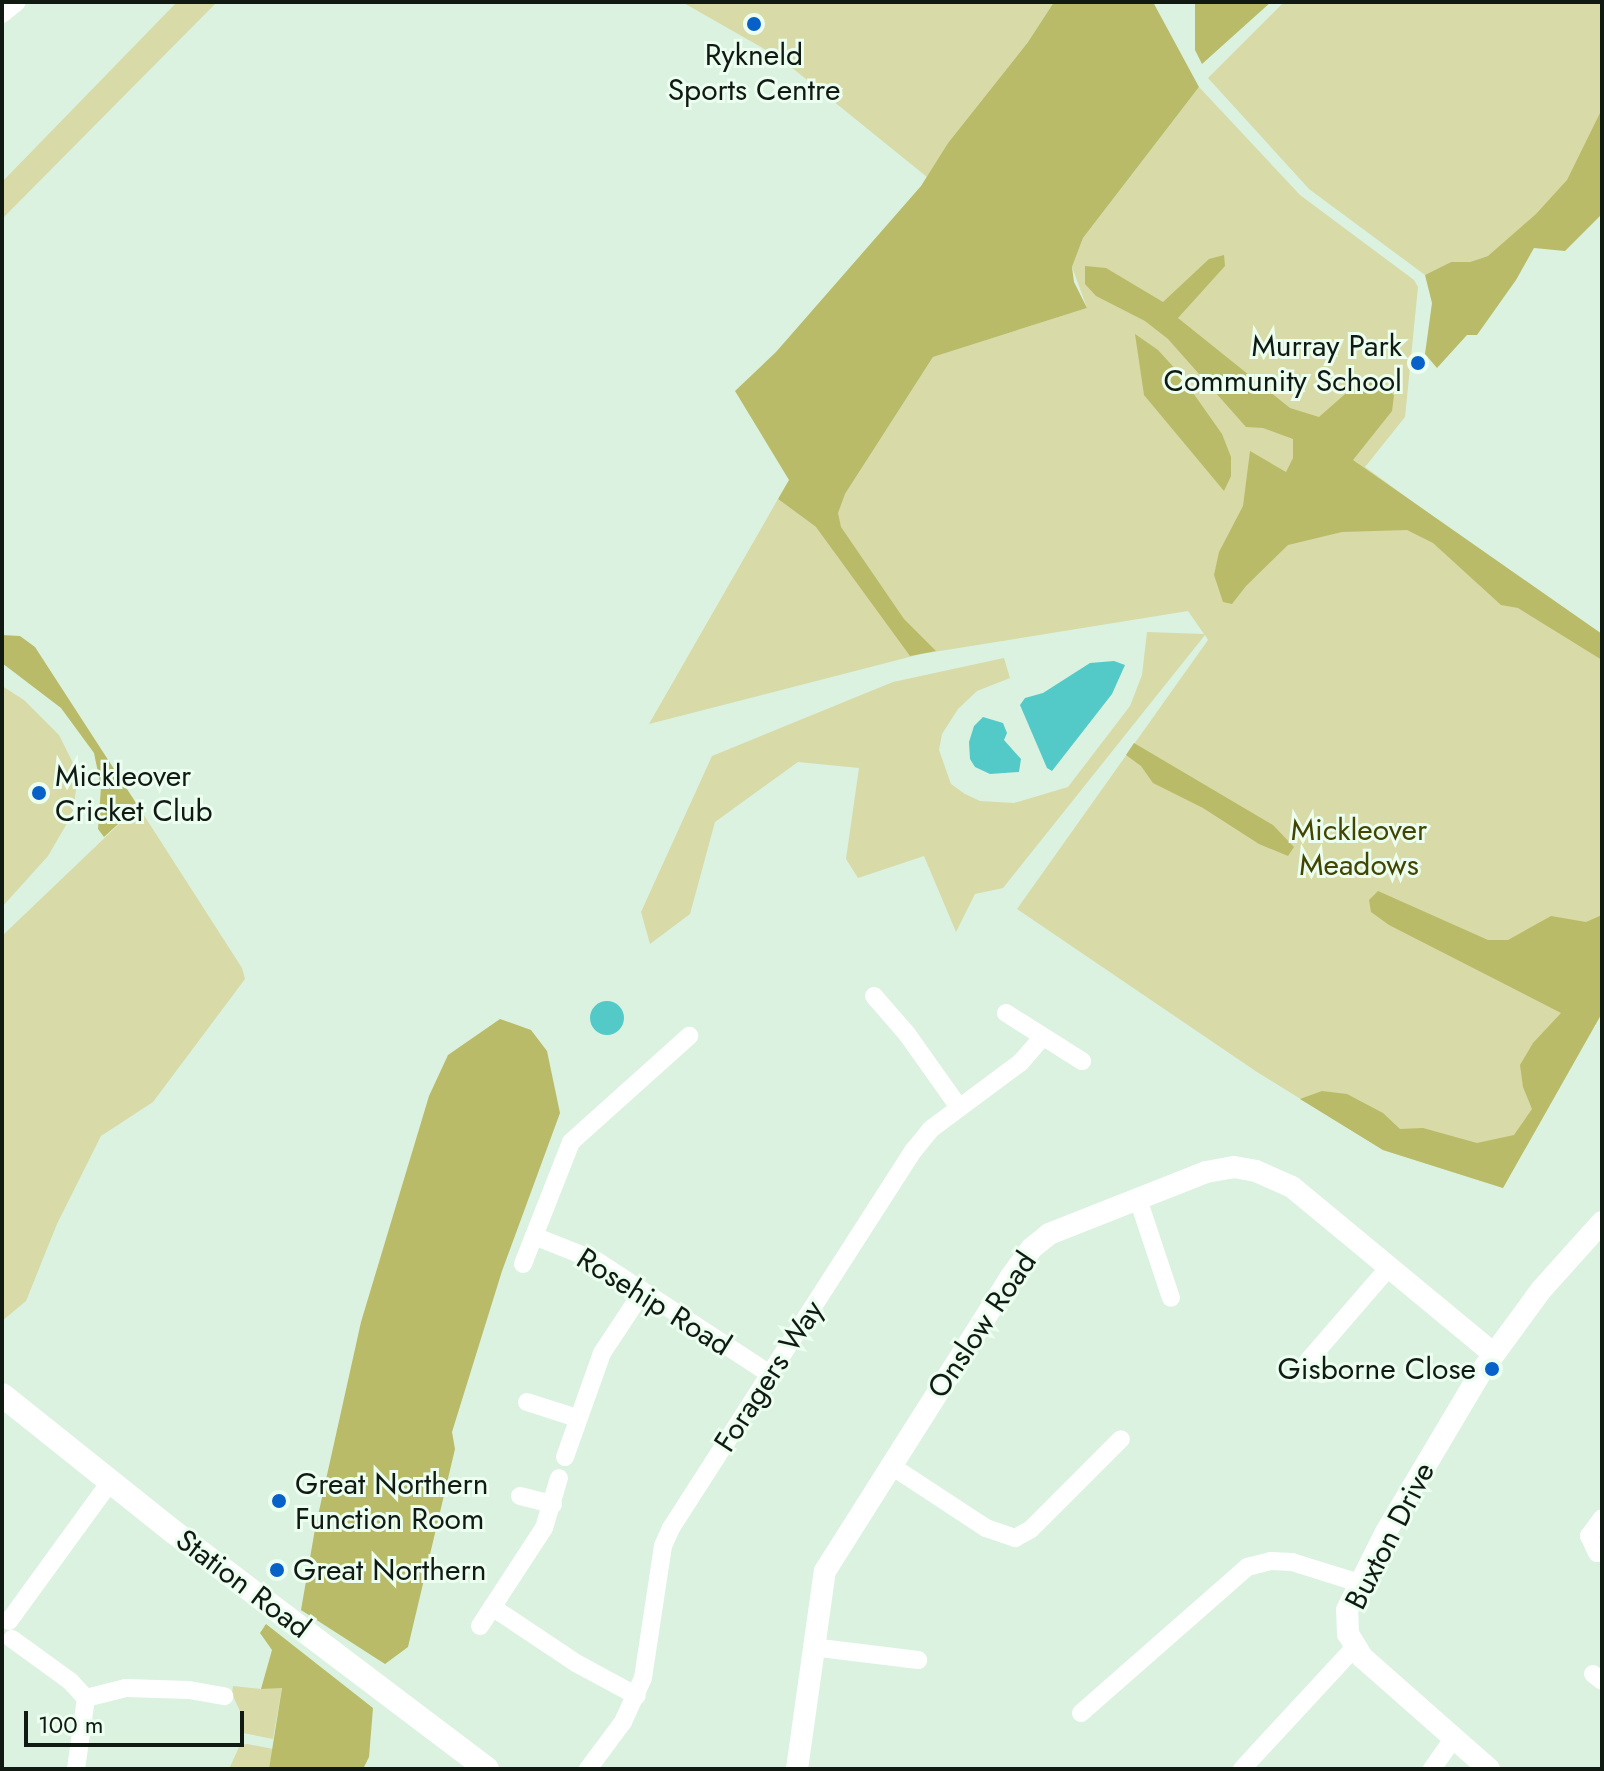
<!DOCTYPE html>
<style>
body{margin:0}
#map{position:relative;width:1604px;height:1771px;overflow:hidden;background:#dbf2e0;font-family:Jost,sans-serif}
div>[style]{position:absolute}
.green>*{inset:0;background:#d8daa7}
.forest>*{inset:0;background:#b9bb68}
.water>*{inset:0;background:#53cac8}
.round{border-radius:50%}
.minor>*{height:18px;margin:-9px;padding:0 9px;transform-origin:9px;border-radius:9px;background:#fff}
.tertiary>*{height:22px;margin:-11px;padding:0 11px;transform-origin:11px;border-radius:11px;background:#fff}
.secondary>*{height:24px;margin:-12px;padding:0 12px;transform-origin:12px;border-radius:12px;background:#fff}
.dots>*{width:22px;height:22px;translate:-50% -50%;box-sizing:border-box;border:4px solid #ebfeef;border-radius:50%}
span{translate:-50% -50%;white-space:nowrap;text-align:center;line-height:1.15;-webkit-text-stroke:6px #ebfeef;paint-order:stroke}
.poi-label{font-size:30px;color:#111913}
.right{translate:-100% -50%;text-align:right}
.left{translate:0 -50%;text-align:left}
.park-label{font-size:30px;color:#444401}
.street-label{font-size:30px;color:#111913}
.frame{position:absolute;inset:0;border:4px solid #111913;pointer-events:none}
.scale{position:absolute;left:24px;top:1711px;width:220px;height:36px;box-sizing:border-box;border:4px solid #111913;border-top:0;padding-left:10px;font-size:24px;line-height:28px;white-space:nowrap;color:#111913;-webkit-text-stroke:6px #ebfeef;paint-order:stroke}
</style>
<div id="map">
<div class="green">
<i style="clip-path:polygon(177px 2px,217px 2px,2px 219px,2px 182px)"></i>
<i style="clip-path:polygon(682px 2px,1054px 2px,1028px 42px,948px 143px,927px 177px,780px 58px)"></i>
<i style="clip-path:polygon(1284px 2px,1602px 2px,1602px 189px,1488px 256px,1470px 262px,1451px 262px,1425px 275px,1309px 189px,1208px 78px)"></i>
<i style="clip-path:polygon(1199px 87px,1300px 195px,1414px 280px,1418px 287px,1405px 417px,1365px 467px,1512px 574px,1602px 634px,1602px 1013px,1503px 1188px,1383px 1150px,1257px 1072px,1017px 909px,1208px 640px,1205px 635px,1003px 888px,975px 894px,956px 932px,924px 856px,858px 878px,846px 859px,859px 768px,798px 762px,715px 822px,690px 914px,650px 944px,641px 912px,712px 756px,893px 682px,1004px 658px,1010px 678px,977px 691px,958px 709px,942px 734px,939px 750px,951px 784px,965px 794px,980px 801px,1014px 803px,1068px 787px,1130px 706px,1142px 675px,1147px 632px,1204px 634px,1188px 611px,921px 654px,649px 724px,778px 499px,816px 527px,845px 494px,933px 357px,1087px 308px,1072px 267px,1083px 238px)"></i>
<i style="clip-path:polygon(2px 686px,24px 700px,59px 735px,78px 773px,73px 813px,48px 856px,2px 907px)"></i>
<i style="clip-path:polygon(138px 806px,242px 968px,245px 979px,153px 1102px,101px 1136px,57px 1224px,26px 1301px,2px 1321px,2px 936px)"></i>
<i style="clip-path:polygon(233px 1686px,261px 1689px,282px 1687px,273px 1739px,243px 1733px,240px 1711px,232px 1694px)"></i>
<i style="clip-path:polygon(247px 1744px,273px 1749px,269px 1769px,229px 1769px,240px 1745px)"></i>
</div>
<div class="forest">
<i style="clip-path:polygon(1054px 2px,1153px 2px,1199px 87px,1083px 238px,1072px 267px,1074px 282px,1087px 308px,933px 357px,845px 494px,838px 513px,841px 527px,904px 619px,936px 651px,910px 656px,816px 527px,778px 499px,789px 480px,735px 391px,776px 352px,921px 186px,948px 143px,1028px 42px)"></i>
<i style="clip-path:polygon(1195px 2px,1271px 2px,1202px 64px,1195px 50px)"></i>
<i style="clip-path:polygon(1602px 109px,1602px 214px,1565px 251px,1534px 248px,1516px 280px,1477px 335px,1467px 335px,1437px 368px,1425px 354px,1432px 303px,1425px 275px,1451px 262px,1470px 262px,1488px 256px,1536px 214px,1567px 180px)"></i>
<i style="clip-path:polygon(1224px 255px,1225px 266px,1178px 318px,1290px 408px,1319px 417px,1361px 380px,1377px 382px,1394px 395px,1392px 411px,1353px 460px,1602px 634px,1602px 660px,1518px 608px,1501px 605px,1433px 543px,1407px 530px,1342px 532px,1288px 545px,1246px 586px,1232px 604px,1223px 602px,1214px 575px,1219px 552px,1243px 506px,1250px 451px,1286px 472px,1293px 458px,1293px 439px,1263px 428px,1246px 427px,1168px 339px,1145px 321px,1096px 296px,1085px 284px,1085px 266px,1106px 268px,1163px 302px,1209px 259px)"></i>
<i style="clip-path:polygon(1135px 334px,1158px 350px,1179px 373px,1222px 434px,1231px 457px,1231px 476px,1224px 491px,1144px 395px)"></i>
<i style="clip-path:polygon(2px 635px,20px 636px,35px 647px,138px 806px,104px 837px,98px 829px,101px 787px,94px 753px,61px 708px,2px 663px)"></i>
<i style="clip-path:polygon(1134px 743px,1273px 825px,1294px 847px,1288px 856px,1259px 844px,1203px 808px,1153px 783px,1141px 766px,1126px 755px)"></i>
<i style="clip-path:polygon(1378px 891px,1488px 940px,1508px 940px,1551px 916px,1586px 922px,1602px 915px,1602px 1013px,1503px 1188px,1383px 1150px,1300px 1099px,1322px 1091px,1347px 1094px,1383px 1113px,1400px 1129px,1423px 1128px,1477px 1143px,1514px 1135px,1532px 1109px,1523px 1087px,1520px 1065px,1533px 1043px,1561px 1013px,1389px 925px,1371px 912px,1369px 900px)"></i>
<i style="clip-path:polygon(500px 1019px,531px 1030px,547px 1051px,560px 1113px,502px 1271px,452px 1432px,455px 1449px,408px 1647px,385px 1664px,301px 1610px,315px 1529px,361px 1322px,429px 1096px,448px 1055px)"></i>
<i style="clip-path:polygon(266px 1624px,373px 1708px,369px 1757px,364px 1767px,269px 1769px,282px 1688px,261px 1689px,272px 1650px,260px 1633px)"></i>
</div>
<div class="water">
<i style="clip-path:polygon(1114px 661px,1125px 665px,1112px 694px,1052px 771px,1047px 768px,1020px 705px,1025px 698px,1043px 693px,1090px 663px)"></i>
<i style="clip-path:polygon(983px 717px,1003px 723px,1007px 733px,1004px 740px,1021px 759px,1019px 772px,990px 774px,975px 767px,970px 759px,969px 742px,974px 726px)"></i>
<i class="round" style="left:590px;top:1001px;width:34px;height:34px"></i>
</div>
<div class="minor">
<i style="left:2px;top:14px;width:19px;rotate:-39deg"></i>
<i style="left:874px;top:996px;width:50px;rotate:49deg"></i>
<i style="left:907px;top:1034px;width:88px;rotate:54.7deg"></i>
<i style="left:1006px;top:1013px;width:90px;rotate:32.3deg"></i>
<i style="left:1138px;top:1199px;width:104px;rotate:71.6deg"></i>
<i style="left:534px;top:1236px;width:68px;rotate:21.6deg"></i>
<i style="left:597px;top:1261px;width:207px;rotate:33.2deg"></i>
<i style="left:523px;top:1264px;width:131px;rotate:-68.5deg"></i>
<i style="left:571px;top:1142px;width:159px;rotate:-41.9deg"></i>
<i style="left:1322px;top:1374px;width:19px;rotate:-137deg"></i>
<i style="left:1308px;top:1361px;width:124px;rotate:-49.2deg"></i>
<i style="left:527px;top:1402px;width:52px;rotate:17.7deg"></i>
<i style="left:565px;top:1457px;width:110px;rotate:-70.4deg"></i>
<i style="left:602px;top:1353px;width:74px;rotate:-56.5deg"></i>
<i style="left:890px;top:1465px;width:115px;rotate:33.3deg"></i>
<i style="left:986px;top:1528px;width:31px;rotate:19deg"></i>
<i style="left:1015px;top:1538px;width:18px;rotate:-29deg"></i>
<i style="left:1031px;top:1529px;width:127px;rotate:-45deg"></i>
<i style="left:520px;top:1496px;width:34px;rotate:14deg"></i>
<i style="left:1597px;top:1553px;width:19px;rotate:-115deg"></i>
<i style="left:1589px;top:1536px;width:22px;rotate:-54deg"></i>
<i style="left:492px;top:1607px;width:101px;rotate:33.7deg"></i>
<i style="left:576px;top:1663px;width:69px;rotate:28.4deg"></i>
<i style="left:9px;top:1621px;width:172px;rotate:-54deg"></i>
<i style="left:480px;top:1626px;width:117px;rotate:-56.9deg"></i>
<i style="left:544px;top:1528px;width:52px;rotate:-73.3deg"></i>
<i style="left:12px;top:1639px;width:72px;rotate:35.9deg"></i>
<i style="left:70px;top:1681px;width:23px;rotate:47deg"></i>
<i style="left:86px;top:1698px;width:72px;rotate:98deg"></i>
<i style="left:812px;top:1647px;width:107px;rotate:7deg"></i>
<i style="left:1593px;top:1674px;width:11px;rotate:38deg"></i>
<i style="left:86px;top:1698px;width:41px;rotate:-14deg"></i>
<i style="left:126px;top:1688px;width:63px;rotate:1.8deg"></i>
<i style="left:189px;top:1690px;width:36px;rotate:10deg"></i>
<i style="left:1081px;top:1713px;width:221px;rotate:-41.3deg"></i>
<i style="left:1247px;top:1567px;width:25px;rotate:-14deg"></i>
<i style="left:1271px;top:1561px;width:21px;rotate:3deg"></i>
<i style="left:1292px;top:1562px;width:70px;rotate:17.4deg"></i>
<i style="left:588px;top:1769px;width:59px;rotate:-53.3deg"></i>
<i style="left:623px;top:1722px;width:48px;rotate:-65.6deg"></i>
<i style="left:643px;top:1678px;width:134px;rotate:-81.4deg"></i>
<i style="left:663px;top:1546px;width:20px;rotate:-66deg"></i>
<i style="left:671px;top:1528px;width:449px;rotate:-57.3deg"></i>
<i style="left:914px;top:1150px;width:27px;rotate:-51deg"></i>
<i style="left:931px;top:1129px;width:111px;rotate:-36.6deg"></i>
<i style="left:1020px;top:1063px;width:33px;rotate:-49deg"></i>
<i style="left:1242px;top:1769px;width:165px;rotate:-47.2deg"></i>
<i style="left:1432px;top:1769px;width:38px;rotate:-55deg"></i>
</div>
<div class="tertiary">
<i style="left:797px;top:1769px;width:200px;rotate:-82deg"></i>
<i style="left:825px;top:1571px;width:347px;rotate:-57.7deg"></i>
<i style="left:1010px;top:1278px;width:37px;rotate:-54deg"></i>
<i style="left:1032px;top:1248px;width:22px;rotate:-39deg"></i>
<i style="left:1049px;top:1234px;width:169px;rotate:-21.5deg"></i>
<i style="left:1206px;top:1172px;width:28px;rotate:-10deg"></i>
<i style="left:1234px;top:1167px;width:22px;rotate:10deg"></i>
<i style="left:1256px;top:1171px;width:39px;rotate:24deg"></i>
<i style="left:1292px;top:1187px;width:262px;rotate:39.6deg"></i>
<i style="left:1489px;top:1769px;width:169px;rotate:-138.6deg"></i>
<i style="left:1362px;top:1657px;width:27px;rotate:-121deg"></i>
<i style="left:1348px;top:1634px;width:24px;rotate:-92deg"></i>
<i style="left:1347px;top:1610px;width:87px;rotate:-63.4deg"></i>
<i style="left:1386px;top:1532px;width:186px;rotate:-59.3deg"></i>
<i style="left:1481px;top:1372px;width:102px;rotate:-53.8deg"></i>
<i style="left:1541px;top:1290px;width:91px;rotate:-48.1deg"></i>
</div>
<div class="secondary">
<i style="left:2px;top:1395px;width:221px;rotate:38.6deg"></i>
<i style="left:175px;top:1533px;width:391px;rotate:37.1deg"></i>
</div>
<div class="dots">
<i style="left:754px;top:24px;background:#0860c9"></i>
<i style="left:1418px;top:363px;background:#0860c9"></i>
<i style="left:39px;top:793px;background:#0860c9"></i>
<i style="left:1492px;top:1369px;background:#0860c9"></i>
<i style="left:279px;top:1501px;background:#0860c9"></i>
<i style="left:277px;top:1570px;background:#0860c9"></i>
</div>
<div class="poi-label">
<span style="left:754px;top:72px">Rykneld<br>Sports Centre</span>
<span class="right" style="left:1402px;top:363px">Murray Park<br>Community School</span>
<span class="left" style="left:55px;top:793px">Mickleover<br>Cricket Club</span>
<span class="right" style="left:1476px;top:1369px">Gisborne Close</span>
<span class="left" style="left:295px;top:1501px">Great Northern<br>Function Room</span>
<span class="left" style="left:293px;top:1570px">Great Northern</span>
</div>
<div class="park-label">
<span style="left:1359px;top:847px">Mickleover<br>Meadows</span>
</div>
<div class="street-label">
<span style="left:654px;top:1302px;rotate:32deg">Rosehip Road</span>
<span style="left:982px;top:1325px;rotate:-56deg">Onslow Road</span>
<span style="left:769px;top:1376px;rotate:-57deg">Foragers Way</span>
<span style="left:1390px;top:1536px;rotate:-63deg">Buxton Drive</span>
<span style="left:243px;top:1584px;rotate:37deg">Station Road</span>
</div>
<div class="frame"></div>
<div class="scale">100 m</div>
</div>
